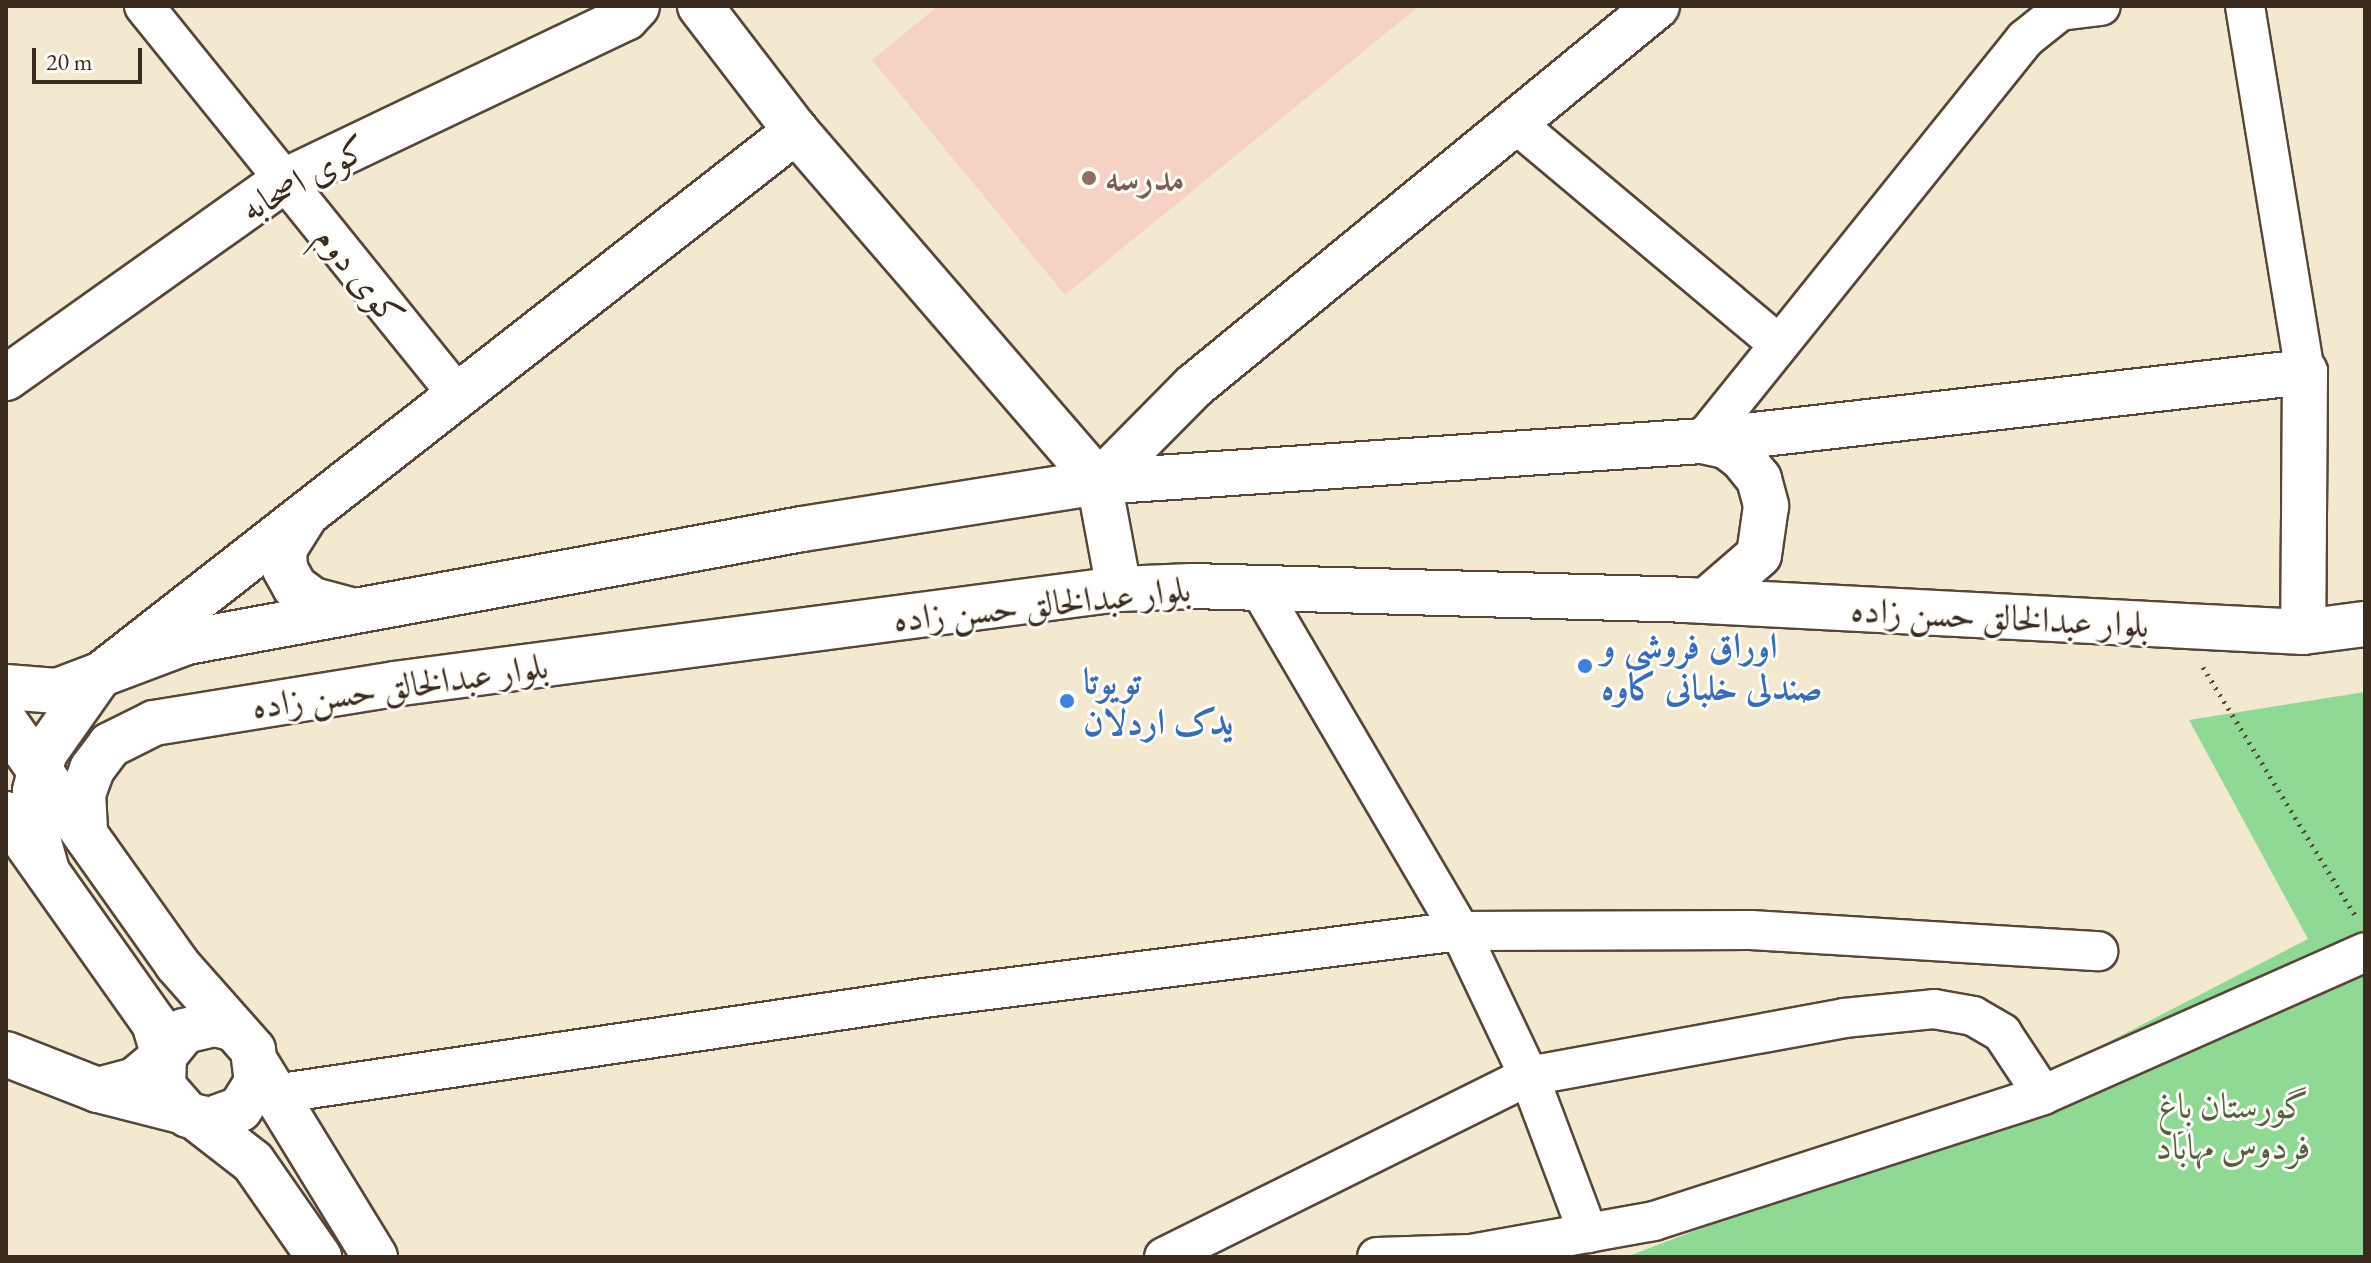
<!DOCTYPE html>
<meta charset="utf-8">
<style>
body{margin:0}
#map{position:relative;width:2371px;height:1263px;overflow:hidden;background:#f3e8d0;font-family:"EB Garamond",Amiri,serif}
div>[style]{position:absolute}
.built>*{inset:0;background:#f6d2c4}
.green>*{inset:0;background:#90d994}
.path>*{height:5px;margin-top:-2.5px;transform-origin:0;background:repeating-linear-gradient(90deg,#574639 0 2px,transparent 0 8px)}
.roads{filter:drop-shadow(2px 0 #574639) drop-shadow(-2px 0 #574639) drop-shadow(0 2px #574639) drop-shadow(0 -2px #574639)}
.minor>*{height:38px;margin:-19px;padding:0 19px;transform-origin:19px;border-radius:19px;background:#fff}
.tertiary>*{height:44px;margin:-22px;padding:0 22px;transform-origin:22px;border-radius:22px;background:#fff}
.secondary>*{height:44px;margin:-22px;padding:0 22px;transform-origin:22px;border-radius:22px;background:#fff}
.dots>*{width:22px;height:22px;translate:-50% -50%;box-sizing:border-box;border:4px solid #fdfcf7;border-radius:50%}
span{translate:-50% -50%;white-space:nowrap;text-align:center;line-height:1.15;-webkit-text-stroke:6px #fdfcf7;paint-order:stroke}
.street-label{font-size:36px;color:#3b2a1e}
.education-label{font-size:36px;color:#785e54;font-weight:700}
.left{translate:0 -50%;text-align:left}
.shop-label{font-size:36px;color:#366cbe;font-weight:700}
.park-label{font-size:36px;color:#545f41}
.frame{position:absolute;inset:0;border:8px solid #3b2a1e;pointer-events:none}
.scale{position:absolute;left:32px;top:48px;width:110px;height:36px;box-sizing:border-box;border:4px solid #3b2a1e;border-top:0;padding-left:10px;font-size:24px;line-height:28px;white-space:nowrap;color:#3b2a1e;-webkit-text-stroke:6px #fdfcf7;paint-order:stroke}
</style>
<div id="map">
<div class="built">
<i style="clip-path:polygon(938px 6px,1419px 6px,1065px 295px,872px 60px)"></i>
</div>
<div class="green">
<i style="clip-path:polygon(2365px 692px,2365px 1257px,1626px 1257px,1880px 1160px,2308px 939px,2189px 720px)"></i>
</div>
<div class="path">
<i style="left:2203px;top:667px;width:293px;rotate:58.5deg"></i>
</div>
<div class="roads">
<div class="minor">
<i style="left:144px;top:6px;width:500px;rotate:51.1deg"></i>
<i style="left:2245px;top:6px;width:371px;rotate:80.7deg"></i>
<i style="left:1515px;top:123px;width:344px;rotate:40deg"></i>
<i style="left:1702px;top:441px;width:516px;rotate:-51.22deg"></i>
<i style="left:2025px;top:39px;width:45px;rotate:-38.7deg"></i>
<i style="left:2060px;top:11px;width:41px;rotate:-7deg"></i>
<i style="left:1259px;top:588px;width:398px;rotate:59.6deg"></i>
<i style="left:1460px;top:931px;width:161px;rotate:64.6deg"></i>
<i style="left:1529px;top:1076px;width:168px;rotate:69.4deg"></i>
<i style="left:275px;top:1094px;width:656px;rotate:-8.41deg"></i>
<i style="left:924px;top:998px;width:540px;rotate:-7.13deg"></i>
<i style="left:1460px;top:931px;width:291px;rotate:-0.2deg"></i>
<i style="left:1751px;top:930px;width:348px;rotate:3.5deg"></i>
<i style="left:1164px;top:1257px;width:407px;rotate:-26.4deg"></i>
<i style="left:1529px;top:1076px;width:320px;rotate:-10.4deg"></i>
<i style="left:1844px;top:1018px;width:90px;rotate:-5.7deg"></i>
<i style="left:1934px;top:1009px;width:40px;rotate:10deg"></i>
<i style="left:1973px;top:1016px;width:34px;rotate:30deg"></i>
<i style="left:2002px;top:1033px;width:74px;rotate:56.5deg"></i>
<i style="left:1377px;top:1257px;width:94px;rotate:-1.8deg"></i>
<i style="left:1471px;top:1254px;width:186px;rotate:-10.2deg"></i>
<i style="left:1654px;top:1221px;width:409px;rotate:-17.9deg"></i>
<i style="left:2043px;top:1095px;width:352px;rotate:-23.9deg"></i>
</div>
<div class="tertiary">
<i style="left:700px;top:6px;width:158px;rotate:52.5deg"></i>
<i style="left:796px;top:131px;width:464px;rotate:49.2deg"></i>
<i style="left:6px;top:378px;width:339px;rotate:-35.4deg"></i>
<i style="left:282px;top:182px;width:381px;rotate:-25.5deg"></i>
<i style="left:626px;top:18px;width:16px;rotate:-47deg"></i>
<i style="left:1702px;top:441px;width:25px;rotate:12deg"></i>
<i style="left:1726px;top:446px;width:20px;rotate:37deg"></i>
<i style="left:1742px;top:458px;width:27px;rotate:51deg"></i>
<i style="left:1759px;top:479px;width:28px;rotate:75deg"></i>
<i style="left:1766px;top:506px;width:49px;rotate:98.1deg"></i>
<i style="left:1759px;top:555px;width:70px;rotate:139deg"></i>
<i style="left:305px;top:516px;width:40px;rotate:122deg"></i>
<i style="left:284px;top:550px;width:19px;rotate:87deg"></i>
<i style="left:285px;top:569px;width:21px;rotate:61deg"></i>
<i style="left:295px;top:587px;width:22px;rotate:36deg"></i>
<i style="left:313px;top:600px;width:38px;rotate:15deg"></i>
<i style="left:1119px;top:589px;width:109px;rotate:-100.6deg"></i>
<i style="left:1099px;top:482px;width:135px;rotate:-45.3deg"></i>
<i style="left:1194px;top:386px;width:599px;rotate:-39.38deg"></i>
<i style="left:6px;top:687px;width:51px;rotate:4.5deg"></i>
<i style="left:57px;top:691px;width:139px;rotate:-20.7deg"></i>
<i style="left:187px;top:642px;width:625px;rotate:-10.41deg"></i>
<i style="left:802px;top:529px;width:301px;rotate:-9deg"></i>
<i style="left:1099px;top:482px;width:604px;rotate:-3.89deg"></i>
<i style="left:1702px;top:441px;width:607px;rotate:-6.53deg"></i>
<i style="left:2305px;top:372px;width:260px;rotate:90.4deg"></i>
<i style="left:85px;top:830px;width:36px;rotate:-93deg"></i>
<i style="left:83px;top:794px;width:27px;rotate:-70deg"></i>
<i style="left:92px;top:769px;width:30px;rotate:-53deg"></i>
<i style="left:110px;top:745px;width:49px;rotate:-26.6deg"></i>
<i style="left:154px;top:723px;width:243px;rotate:-9.2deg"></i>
<i style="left:394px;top:684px;width:731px;rotate:-7.47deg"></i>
<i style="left:1119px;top:589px;width:73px;rotate:-2.4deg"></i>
<i style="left:1192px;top:586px;width:494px;rotate:1.6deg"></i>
<i style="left:1686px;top:600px;width:618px;rotate:2.97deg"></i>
<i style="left:2303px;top:632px;width:63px;rotate:-7.4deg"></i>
<i style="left:47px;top:871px;width:45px;rotate:-105.6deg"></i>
<i style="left:35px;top:828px;width:37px;rotate:-90deg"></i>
<i style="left:35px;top:791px;width:38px;rotate:-76deg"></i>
<i style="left:44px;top:754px;width:95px;rotate:-54.8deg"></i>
<i style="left:99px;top:676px;width:885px;rotate:-38.02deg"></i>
<i style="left:6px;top:1054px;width:99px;rotate:21.4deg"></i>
<i style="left:98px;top:1090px;width:38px;rotate:-15deg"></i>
<i style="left:135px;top:1080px;width:38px;rotate:-40deg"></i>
</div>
<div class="secondary">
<i style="left:6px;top:723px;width:296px;rotate:54.6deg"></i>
<i style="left:177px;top:964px;width:115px;rotate:48.5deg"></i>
<i style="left:253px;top:1050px;width:32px;rotate:83deg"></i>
<i style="left:257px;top:1082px;width:32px;rotate:122deg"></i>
<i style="left:240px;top:1109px;width:32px;rotate:160deg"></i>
<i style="left:210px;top:1120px;width:23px;rotate:-167deg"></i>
<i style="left:188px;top:1115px;width:38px;rotate:-131deg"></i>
<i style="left:163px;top:1086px;width:30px;rotate:-88deg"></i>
<i style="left:164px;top:1056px;width:32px;rotate:-51deg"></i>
<i style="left:184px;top:1031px;width:32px;rotate:-13deg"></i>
<i style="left:215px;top:1024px;width:16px;rotate:14deg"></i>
<i style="left:6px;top:814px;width:256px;rotate:54.7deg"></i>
<i style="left:154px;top:1023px;width:34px;rotate:73deg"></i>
<i style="left:258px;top:1066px;width:224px;rotate:58.5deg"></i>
<i style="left:98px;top:1090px;width:86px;rotate:14.2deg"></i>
<i style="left:195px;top:1117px;width:73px;rotate:37.8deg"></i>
<i style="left:253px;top:1162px;width:116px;rotate:55.2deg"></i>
</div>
</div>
<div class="dots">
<i style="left:1089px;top:178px;background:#8d6e63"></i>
<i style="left:1585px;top:666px;background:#3f7fe0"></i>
<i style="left:1067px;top:701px;background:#3f7fe0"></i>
</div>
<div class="street-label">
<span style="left:304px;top:178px;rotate:-29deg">کوی اصحابه</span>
<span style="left:360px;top:276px;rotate:51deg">کوی دوم</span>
<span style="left:1042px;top:604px;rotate:-6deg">بلوار عبدالخالق حسن زاده</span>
<span style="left:2000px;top:617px;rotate:3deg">بلوار عبدالخالق حسن زاده</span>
<span style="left:400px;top:686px;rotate:-8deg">بلوار عبدالخالق حسن زاده</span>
</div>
<div class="education-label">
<span class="left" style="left:1105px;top:178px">مدرسه</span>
</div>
<div class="shop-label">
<span class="left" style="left:1601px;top:666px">اوراق فروشی و<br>صندلی خلبانی کاوه</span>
<span class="left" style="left:1083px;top:701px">تویوتا<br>یدک اردلان</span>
</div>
<div class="park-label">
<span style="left:2233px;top:1126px">گورستان باغ<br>فردوس مهاباد</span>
</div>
<div class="frame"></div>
<div class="scale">20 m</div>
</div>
